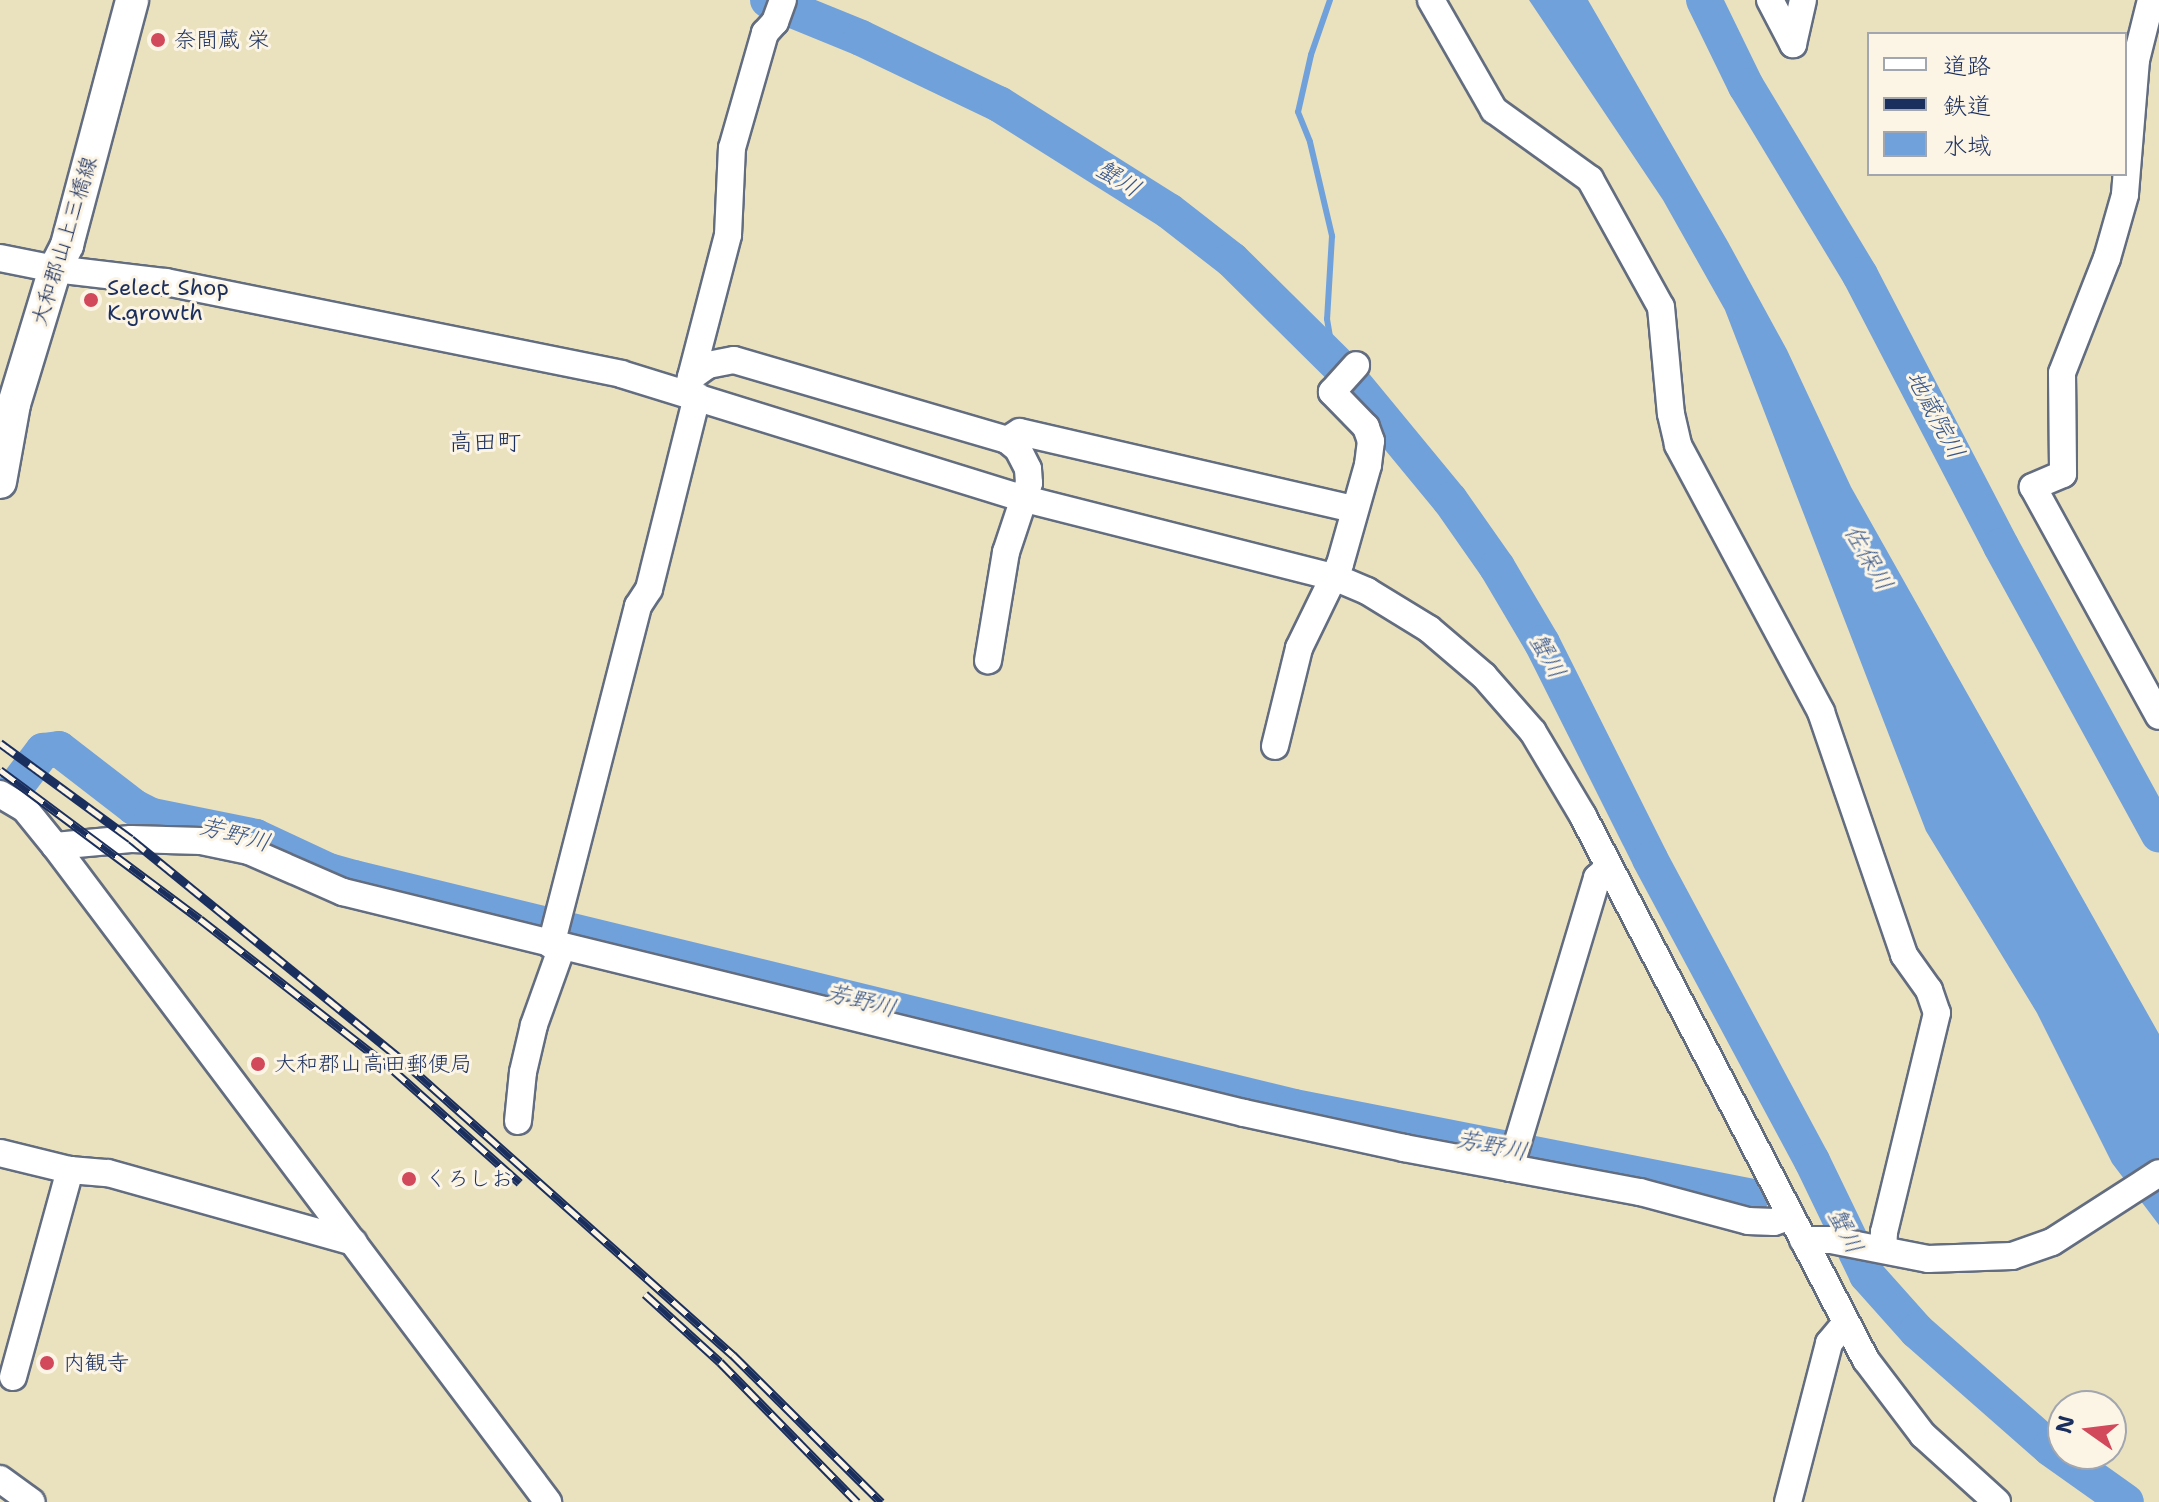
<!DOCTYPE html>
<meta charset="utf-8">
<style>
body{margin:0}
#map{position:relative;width:2159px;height:1502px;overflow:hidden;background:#eae1be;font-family:"Shantell Sans","Klee One",sans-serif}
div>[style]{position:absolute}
.water>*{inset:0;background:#70a1da}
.stream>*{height:6px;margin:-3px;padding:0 3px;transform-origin:3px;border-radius:3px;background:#70a1da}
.river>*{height:36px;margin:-18px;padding:0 18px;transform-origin:18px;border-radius:18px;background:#70a1da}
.roads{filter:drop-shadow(2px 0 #636d80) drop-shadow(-2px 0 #636d80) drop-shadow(0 2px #636d80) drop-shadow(0 -2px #636d80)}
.minor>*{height:26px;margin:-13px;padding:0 13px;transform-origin:13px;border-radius:13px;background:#fff}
.major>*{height:32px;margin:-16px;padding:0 16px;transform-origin:16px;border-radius:16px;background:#fff}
.rail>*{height:9px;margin-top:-4.5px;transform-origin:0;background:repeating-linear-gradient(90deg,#fcf5e5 0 18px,#1b2f5e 0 36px);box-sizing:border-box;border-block:2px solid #1b2f5e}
.dots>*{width:22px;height:22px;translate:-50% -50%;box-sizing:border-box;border:4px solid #fcf5e5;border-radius:50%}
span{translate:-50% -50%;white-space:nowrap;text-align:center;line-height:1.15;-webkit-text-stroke:6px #fcf5e5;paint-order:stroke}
.poi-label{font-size:22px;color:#1b2f5e}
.left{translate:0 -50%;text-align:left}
.street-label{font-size:22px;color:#1b2f5e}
.water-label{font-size:24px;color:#395789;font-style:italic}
.neighbourhood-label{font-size:24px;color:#1b2f5e}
.legend{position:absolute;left:1867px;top:32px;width:260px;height:144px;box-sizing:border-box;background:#fcf5e5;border:2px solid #a2a6af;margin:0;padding:10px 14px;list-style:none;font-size:24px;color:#1b2f5e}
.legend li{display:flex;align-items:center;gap:16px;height:40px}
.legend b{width:40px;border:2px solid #a2a6af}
.north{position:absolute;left:2047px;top:1390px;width:80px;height:80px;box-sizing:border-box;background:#fcf5e5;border:2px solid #a2a6af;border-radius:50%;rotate:284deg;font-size:22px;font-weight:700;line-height:32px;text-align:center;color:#1b2f5e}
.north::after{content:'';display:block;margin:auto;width:28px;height:36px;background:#d1495b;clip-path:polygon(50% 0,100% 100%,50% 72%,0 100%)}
</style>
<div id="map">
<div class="water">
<i style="clip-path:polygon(1529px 0,1588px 0,1728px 242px,1787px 350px,1851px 487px,2159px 1034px,2159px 1225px,2112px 1163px,2037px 1013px,1926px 831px,1725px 310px,1663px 200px)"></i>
</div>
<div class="stream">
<i style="left:1330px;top:0;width:58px;rotate:109.1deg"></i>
<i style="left:1311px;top:55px;width:58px;rotate:102.8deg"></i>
<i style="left:1298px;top:112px;width:32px;rotate:68deg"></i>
<i style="left:1310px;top:142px;width:97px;rotate:76.8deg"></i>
<i style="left:1332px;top:236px;width:83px;rotate:93.4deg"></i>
<i style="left:1327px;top:319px;width:42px;rotate:80.3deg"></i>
</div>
<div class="river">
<i style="left:768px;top:0;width:100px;rotate:22.2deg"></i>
<i style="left:861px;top:38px;width:153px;rotate:25.6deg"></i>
<i style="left:999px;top:104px;width:201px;rotate:32.2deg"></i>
<i style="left:1169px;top:211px;width:80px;rotate:37.9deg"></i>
<i style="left:1232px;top:260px;width:153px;rotate:44.7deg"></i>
<i style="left:1341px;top:368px;width:171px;rotate:50.5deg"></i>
<i style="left:1450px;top:500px;width:82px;rotate:55deg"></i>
<i style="left:1497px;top:567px;width:88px;rotate:59.4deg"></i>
<i style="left:1542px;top:643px;width:241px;rotate:63.4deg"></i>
<i style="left:1650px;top:859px;width:343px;rotate:61.8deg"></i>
<i style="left:1812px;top:1161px;width:127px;rotate:64.2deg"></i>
<i style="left:1867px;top:1275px;width:75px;rotate:48.2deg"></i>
<i style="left:1917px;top:1331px;width:177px;rotate:41.3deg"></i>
<i style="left:2050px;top:1448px;width:93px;rotate:35.4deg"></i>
<i style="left:1704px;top:0;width:96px;rotate:64deg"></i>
<i style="left:1746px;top:86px;width:221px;rotate:58.9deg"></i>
<i style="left:1860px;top:275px;width:305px;rotate:62.5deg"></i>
<i style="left:2001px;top:546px;width:329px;rotate:61.3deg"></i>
<i style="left:14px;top:789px;width:48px;rotate:-52.7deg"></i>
<i style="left:43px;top:751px;width:16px;rotate:-7deg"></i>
<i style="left:59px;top:749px;width:95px;rotate:37.7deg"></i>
<i style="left:134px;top:807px;width:20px;rotate:27deg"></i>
<i style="left:152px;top:816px;width:106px;rotate:11.4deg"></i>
<i style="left:256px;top:837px;width:81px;rotate:25deg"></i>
<i style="left:329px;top:871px;width:26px;rotate:16deg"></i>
<i style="left:354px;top:878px;width:967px;rotate:13.69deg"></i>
<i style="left:1294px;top:1107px;width:466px;rotate:11.1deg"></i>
</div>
<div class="roads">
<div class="minor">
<i style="left:1431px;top:0;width:127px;rotate:60.2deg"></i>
<i style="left:1494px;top:110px;width:118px;rotate:35.7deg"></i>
<i style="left:1590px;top:179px;width:146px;rotate:61deg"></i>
<i style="left:1661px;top:307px;width:107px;rotate:84.7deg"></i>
<i style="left:1671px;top:414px;width:32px;rotate:77deg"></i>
<i style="left:1678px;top:445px;width:303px;rotate:61.8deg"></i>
<i style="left:1821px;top:712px;width:257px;rotate:71.1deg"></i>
<i style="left:1904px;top:955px;width:43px;rotate:54.5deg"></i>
<i style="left:1929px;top:990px;width:24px;rotate:71deg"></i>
<i style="left:1937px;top:1013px;width:225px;rotate:103.6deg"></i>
<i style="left:1884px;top:1232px;width:17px;rotate:93deg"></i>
<i style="left:1770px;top:0;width:50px;rotate:62.4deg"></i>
<i style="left:1793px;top:44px;width:45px;rotate:-77.2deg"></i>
<i style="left:2151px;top:0;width:62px;rotate:104deg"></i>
<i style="left:2136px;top:60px;width:135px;rotate:94.7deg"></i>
<i style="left:2125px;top:195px;width:66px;rotate:105.9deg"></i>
<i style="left:2107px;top:258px;width:123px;rotate:111.4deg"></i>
<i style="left:2062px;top:373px;width:101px;rotate:89.4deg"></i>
<i style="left:2063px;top:474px;width:33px;rotate:157deg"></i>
<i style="left:2033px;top:487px;width:261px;rotate:61.2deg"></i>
<i style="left:0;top:258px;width:56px;rotate:11.3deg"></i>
<i style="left:55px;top:269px;width:112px;rotate:6.7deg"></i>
<i style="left:166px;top:282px;width:464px;rotate:11.4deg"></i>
<i style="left:621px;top:374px;width:423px;rotate:17.2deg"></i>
<i style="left:1025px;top:499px;width:319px;rotate:14.2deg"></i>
<i style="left:1334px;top:577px;width:36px;rotate:23deg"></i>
<i style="left:1367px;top:591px;width:73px;rotate:31.5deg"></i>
<i style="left:1429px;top:629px;width:72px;rotate:40.5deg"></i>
<i style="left:1484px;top:676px;width:74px;rotate:48.8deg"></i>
<i style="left:1533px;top:732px;width:98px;rotate:59.2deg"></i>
<i style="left:1583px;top:816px;width:613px;rotate:62.52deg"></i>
<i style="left:1866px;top:1360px;width:94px;rotate:52.8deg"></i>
<i style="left:1923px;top:1435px;width:100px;rotate:42.2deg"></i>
<i style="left:691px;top:377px;width:21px;rotate:-35deg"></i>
<i style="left:708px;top:365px;width:26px;rotate:-11deg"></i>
<i style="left:734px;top:360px;width:284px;rotate:16.3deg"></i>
<i style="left:1007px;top:440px;width:14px;rotate:39deg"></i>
<i style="left:1018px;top:449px;width:22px;rotate:63deg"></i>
<i style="left:1028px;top:469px;width:14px;rotate:86deg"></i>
<i style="left:1029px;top:483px;width:73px;rotate:108.4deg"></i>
<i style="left:1006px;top:552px;width:110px;rotate:99.4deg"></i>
<i style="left:690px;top:381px;width:151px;rotate:-75.4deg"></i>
<i style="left:728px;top:235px;width:87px;rotate:-87.4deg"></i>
<i style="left:732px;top:148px;width:120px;rotate:-74deg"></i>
<i style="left:765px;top:33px;width:15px;rotate:-48deg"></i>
<i style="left:775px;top:22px;width:23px;rotate:-70deg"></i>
<i style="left:1007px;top:440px;width:15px;rotate:-32deg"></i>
<i style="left:1020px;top:432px;width:343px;rotate:13deg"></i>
<i style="left:1275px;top:746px;width:101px;rotate:-76.2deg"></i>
<i style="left:1299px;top:648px;width:93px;rotate:-64deg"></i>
<i style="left:1340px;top:564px;width:103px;rotate:-74.2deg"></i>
<i style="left:1368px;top:465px;width:24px;rotate:-83deg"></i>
<i style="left:1371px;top:441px;width:15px;rotate:-110deg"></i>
<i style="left:1366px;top:427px;width:49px;rotate:-134.2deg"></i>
<i style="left:1332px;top:392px;width:36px;rotate:-48deg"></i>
<i style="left:0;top:794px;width:29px;rotate:31deg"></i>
<i style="left:25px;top:809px;width:48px;rotate:51deg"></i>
<i style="left:55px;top:846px;width:821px;rotate:53.07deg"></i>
<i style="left:55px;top:846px;width:76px;rotate:-5.3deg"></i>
<i style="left:131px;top:839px;width:70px;rotate:1.6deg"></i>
<i style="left:201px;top:841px;width:49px;rotate:11.8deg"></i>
<i style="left:249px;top:851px;width:103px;rotate:23.6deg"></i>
<i style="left:343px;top:892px;width:928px;rotate:13.78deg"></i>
<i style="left:1244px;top:1113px;width:164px;rotate:12.3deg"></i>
<i style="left:1404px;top:1148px;width:240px;rotate:10.6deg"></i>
<i style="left:1640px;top:1192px;width:112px;rotate:15deg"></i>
<i style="left:1748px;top:1221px;width:26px;rotate:2deg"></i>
<i style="left:1774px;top:1222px;width:18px;rotate:-19deg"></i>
<i style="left:551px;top:945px;width:350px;rotate:-75.6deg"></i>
<i style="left:638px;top:606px;width:20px;rotate:-57deg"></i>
<i style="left:649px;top:589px;width:199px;rotate:-76deg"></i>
<i style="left:518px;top:1121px;width:49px;rotate:-84.2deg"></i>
<i style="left:523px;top:1072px;width:48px;rotate:-76.8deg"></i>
<i style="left:534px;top:1025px;width:83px;rotate:-70.3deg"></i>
<i style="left:0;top:1153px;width:72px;rotate:13.7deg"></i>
<i style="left:70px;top:1170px;width:38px;rotate:5deg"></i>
<i style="left:108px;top:1173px;width:255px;rotate:15.7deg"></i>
<i style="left:1510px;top:1168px;width:303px;rotate:-73.3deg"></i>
<i style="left:1597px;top:878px;width:16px;rotate:-43deg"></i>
<i style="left:1803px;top:1240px;width:28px"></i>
<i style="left:1831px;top:1240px;width:99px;rotate:11.1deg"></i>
<i style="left:1928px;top:1259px;width:84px;rotate:-2deg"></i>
<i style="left:2012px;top:1256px;width:42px;rotate:-19.3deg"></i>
<i style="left:2052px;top:1242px;width:127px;rotate:-32.8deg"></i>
<i style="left:13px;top:1377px;width:215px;rotate:-74.6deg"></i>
<i style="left:0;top:1479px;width:39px;rotate:36deg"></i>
<i style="left:1788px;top:1502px;width:164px;rotate:-75.5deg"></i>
<i style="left:1829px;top:1343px;width:26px;rotate:-50deg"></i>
</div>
<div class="major">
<i style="left:0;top:482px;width:79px;rotate:-79.8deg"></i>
<i style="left:14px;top:404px;width:141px;rotate:-73.1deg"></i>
<i style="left:55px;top:269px;width:27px;rotate:-63deg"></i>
<i style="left:67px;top:245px;width:253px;rotate:-75.1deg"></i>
</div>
</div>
<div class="rail">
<i style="left:0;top:743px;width:162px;rotate:36.2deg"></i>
<i style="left:131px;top:839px;width:353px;rotate:39.2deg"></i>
<i style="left:404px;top:1062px;width:441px;rotate:41.7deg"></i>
<i style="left:733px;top:1355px;width:209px;rotate:44.8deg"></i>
<i style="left:0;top:770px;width:249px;rotate:36.7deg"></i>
<i style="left:200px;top:919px;width:244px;rotate:38deg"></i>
<i style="left:392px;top:1069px;width:171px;rotate:41.7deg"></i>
<i style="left:645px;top:1294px;width:101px;rotate:42.2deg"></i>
<i style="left:720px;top:1362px;width:196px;rotate:45.6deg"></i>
</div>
<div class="dots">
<i style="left:158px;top:40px;background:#d1495b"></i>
<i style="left:91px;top:300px;background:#d1495b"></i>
<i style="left:258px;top:1064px;background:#d1495b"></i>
<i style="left:409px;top:1179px;background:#d1495b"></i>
<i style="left:47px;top:1363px;background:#d1495b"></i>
</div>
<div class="poi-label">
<span class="left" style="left:174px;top:40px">奈間蔵 栄</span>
<span class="left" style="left:107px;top:300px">Select Shop<br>K.growth</span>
<span class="left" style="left:274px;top:1064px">大和郡山高田郵便局</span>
<span class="left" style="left:425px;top:1179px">くろしお</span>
<span class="left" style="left:63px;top:1363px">内観寺</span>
</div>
<div class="street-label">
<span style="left:64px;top:241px;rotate:-73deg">大和郡山上三橋線</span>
</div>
<div class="water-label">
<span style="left:1118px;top:179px;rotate:32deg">蟹川</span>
<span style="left:1935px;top:415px;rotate:62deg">地蔵院川</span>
<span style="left:1868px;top:558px;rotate:60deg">佐保川</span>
<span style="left:1547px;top:656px;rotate:61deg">蟹川</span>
<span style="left:235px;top:835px;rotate:15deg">芳野川</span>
<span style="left:861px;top:1001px;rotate:14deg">芳野川</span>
<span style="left:1492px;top:1146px;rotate:11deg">芳野川</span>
<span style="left:1845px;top:1231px;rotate:63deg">蟹川</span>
</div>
<div class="neighbourhood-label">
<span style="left:485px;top:443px">高田町</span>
</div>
<ul class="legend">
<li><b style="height:10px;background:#fff"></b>道路</li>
<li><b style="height:10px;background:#1b2f5e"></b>鉄道</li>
<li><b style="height:22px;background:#70a1da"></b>水域</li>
</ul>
<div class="north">N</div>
</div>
